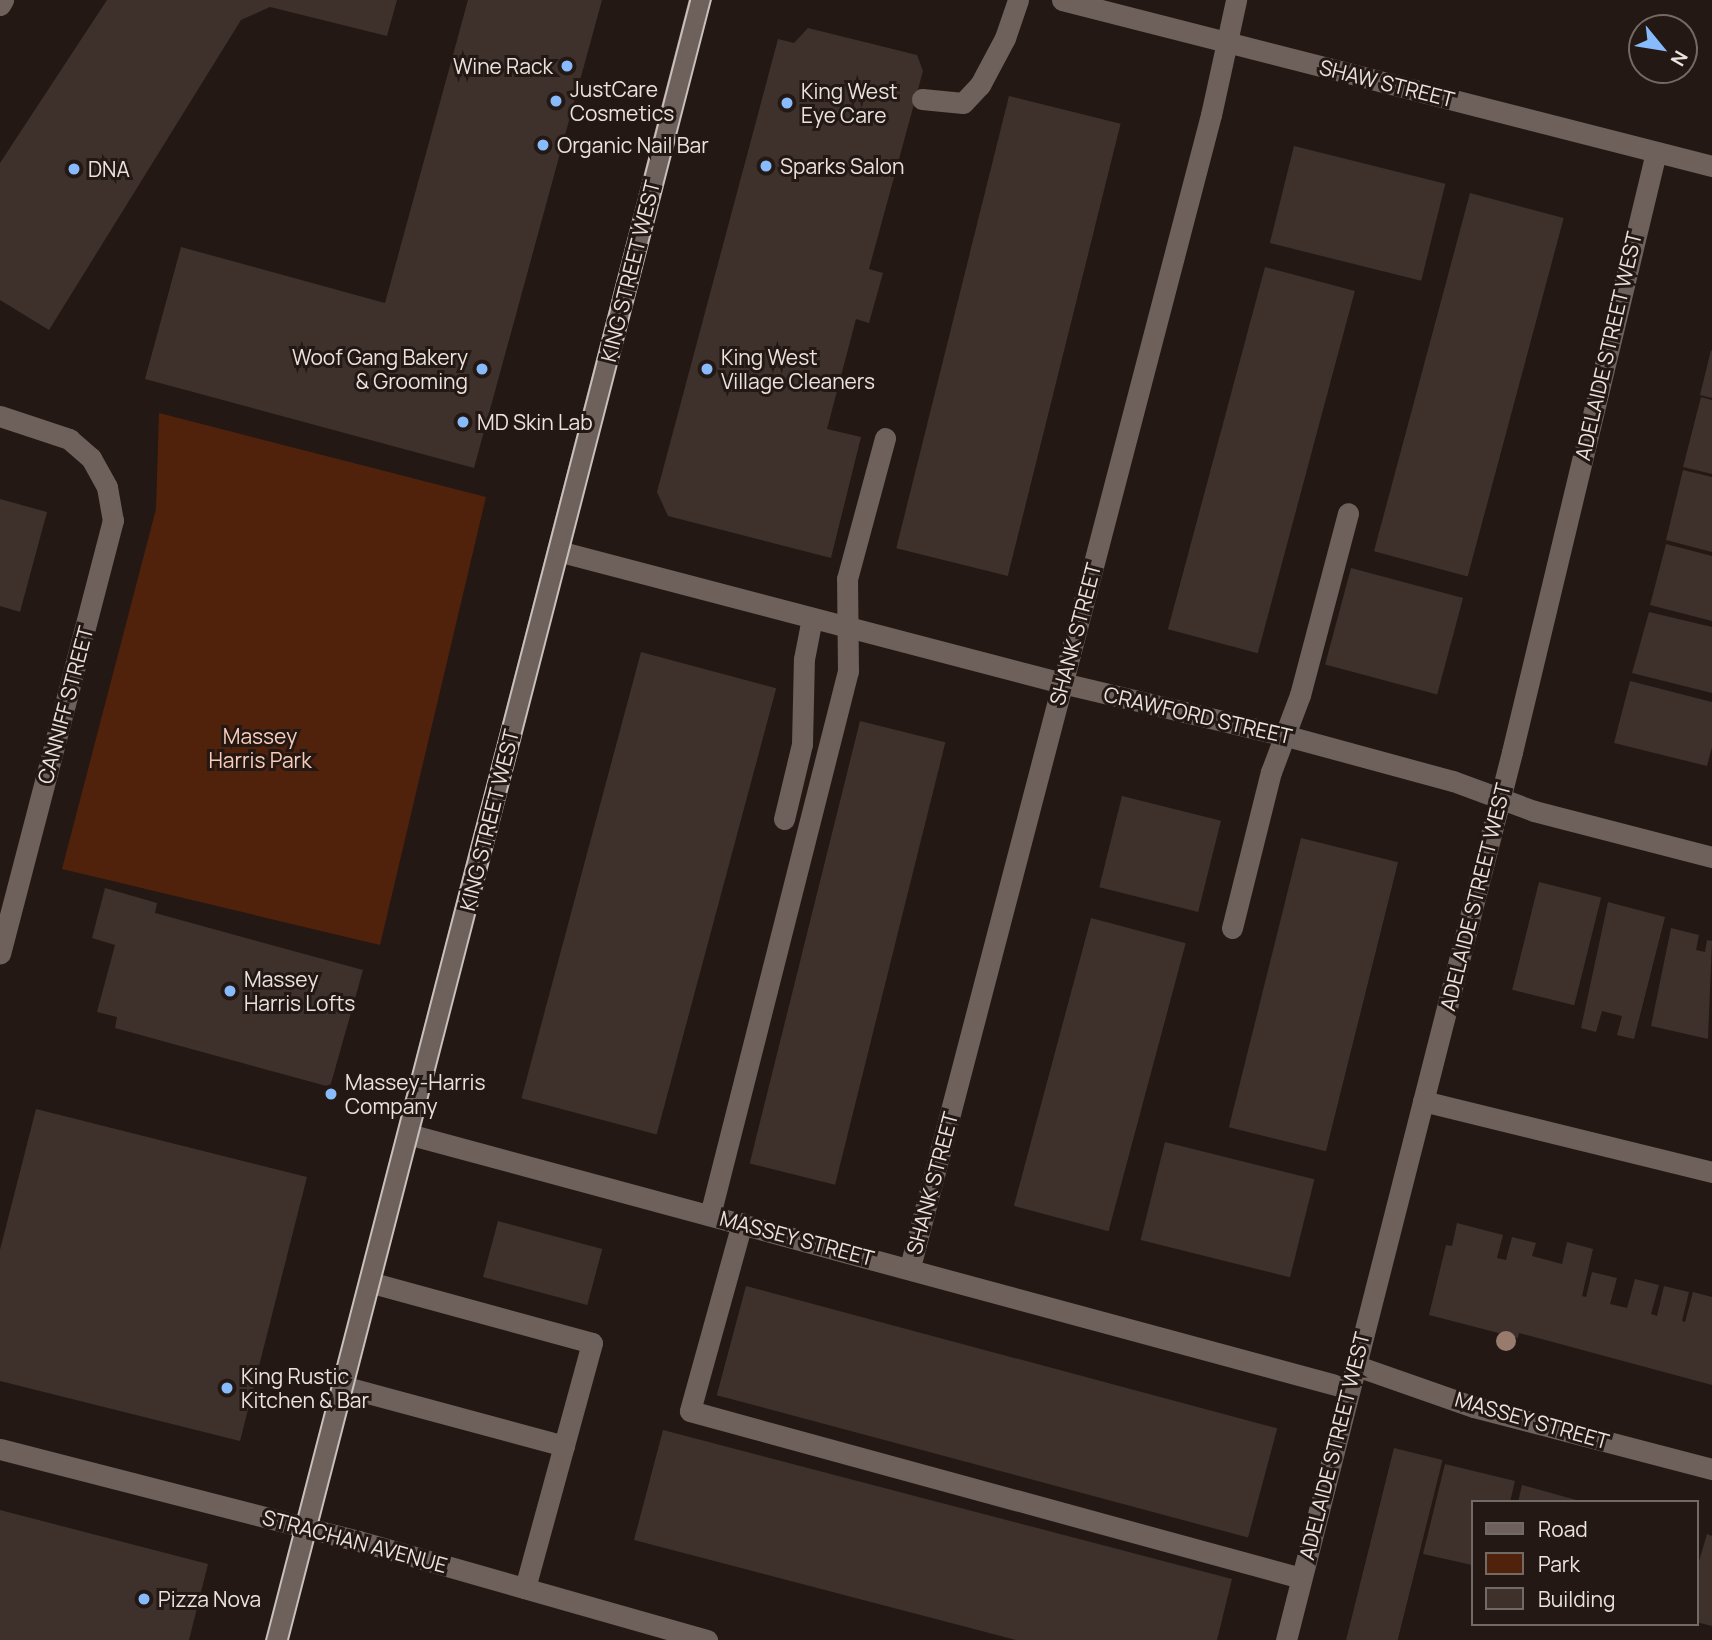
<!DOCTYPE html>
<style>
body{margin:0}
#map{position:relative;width:1712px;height:1640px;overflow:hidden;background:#231813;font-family:Manrope,sans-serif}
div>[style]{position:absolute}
.green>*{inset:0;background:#50220c}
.building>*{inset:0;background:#3e312c;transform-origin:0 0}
.service>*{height:21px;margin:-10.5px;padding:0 10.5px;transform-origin:10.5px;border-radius:10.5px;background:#6e615b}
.minor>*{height:21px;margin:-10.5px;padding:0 10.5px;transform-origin:10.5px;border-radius:10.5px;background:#6e615b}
.tertiary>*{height:21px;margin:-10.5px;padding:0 10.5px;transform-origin:10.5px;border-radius:10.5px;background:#6e615b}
.secondary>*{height:21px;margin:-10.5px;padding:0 10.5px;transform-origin:10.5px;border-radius:10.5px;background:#6e615b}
.tram>*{height:2px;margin:-1px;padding:0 1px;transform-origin:1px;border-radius:1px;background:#c8c0bc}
.trees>*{width:20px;height:20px;margin:-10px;border-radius:50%;background:#997b6e}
.dots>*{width:19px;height:19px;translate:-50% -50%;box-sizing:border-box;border:4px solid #231813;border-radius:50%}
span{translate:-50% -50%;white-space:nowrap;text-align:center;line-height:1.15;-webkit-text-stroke:6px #231813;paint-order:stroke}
.poi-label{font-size:21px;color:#eae2df}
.right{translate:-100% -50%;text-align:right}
.left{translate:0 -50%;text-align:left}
.street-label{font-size:21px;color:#eae2df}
.park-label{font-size:21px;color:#faccb9}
.legend{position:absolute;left:1471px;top:1500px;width:228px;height:126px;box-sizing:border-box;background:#231813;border:2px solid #736965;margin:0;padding:9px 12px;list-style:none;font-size:21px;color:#eae2df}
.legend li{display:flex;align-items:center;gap:14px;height:35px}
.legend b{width:35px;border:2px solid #736965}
.north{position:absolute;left:1628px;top:14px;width:70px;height:70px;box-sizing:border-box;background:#231813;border:2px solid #736965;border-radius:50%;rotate:120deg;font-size:19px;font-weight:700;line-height:28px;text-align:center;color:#eae2df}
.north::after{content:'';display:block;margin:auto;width:24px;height:32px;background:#87bbfb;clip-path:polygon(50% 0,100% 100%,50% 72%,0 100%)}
</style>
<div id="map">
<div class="green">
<i style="clip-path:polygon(159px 413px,486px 497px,380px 945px,62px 869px,156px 509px)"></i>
</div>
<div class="building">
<i style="clip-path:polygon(107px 0,397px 0,387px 36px,270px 7px,241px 20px,49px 330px,0 300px,0 163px)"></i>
<i style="clip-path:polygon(468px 0,602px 0,474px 468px,145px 379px,181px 247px,385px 303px)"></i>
<i style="clip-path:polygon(808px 28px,917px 55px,923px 71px,869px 269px,883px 273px,869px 323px,856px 319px,827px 429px,861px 437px,831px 558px,668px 516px,657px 492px,778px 39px,794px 43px)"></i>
<i style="left:1009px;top:96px;width:115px;height:466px;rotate:14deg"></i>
<i style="left:1294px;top:146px;width:156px;height:100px;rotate:14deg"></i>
<i style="left:1470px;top:193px;width:97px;height:371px;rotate:15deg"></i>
<i style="left:1265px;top:267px;width:93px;height:375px;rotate:15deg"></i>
<i style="clip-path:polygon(1711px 350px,1712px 351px,1712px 398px,1700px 395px)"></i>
<i style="clip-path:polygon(1701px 397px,1712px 400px,1712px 474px,1683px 467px)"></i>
<i style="clip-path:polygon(1683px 470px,1712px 477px,1712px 552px,1666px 540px)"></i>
<i style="clip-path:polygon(0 499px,47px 512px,20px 612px,0 606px)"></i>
<i style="clip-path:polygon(1666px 544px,1712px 556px,1712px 621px,1650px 605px)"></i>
<i style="left:1351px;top:568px;width:116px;height:100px;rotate:15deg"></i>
<i style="clip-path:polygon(1649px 612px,1712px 627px,1712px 693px,1632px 673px)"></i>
<i style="left:641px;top:652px;width:140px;height:462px;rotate:15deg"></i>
<i style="clip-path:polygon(1630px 681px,1712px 702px,1712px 747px,1707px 766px,1614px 743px)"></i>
<i style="left:860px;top:721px;width:88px;height:456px;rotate:14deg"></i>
<i style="left:1122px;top:796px;width:102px;height:94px;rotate:14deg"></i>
<i style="left:1301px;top:838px;width:100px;height:298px;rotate:14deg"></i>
<i style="left:1539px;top:882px;width:64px;height:111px;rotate:14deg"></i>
<i style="clip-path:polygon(105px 888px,157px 903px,155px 913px,363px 970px,330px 1087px,115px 1028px,117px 1017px,97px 1012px,115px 945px,92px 938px)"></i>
<i style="clip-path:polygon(1608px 902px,1665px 917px,1634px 1039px,1617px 1035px,1622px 1016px,1602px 1011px,1596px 1032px,1581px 1028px)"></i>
<i style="left:1091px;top:918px;width:98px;height:298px;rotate:15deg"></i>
<i style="clip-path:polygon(1671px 928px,1699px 935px,1696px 950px,1705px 952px,1707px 940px,1712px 941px,1708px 1039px,1651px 1026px)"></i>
<i style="clip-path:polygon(36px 1109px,307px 1177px,240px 1441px,0 1381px,0 1250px)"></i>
<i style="left:1165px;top:1142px;width:154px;height:101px;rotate:14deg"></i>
<i style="left:498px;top:1221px;width:108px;height:58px;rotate:15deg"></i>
<i style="clip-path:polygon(1457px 1223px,1503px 1235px,1497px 1258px,1506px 1260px,1512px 1237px,1536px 1243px,1532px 1256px,1562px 1264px,1567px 1242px,1593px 1249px,1582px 1296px,1586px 1297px,1592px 1272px,1617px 1278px,1610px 1304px,1627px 1308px,1635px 1279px,1659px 1285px,1651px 1314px,1657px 1316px,1664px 1286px,1689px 1292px,1682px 1321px,1685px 1322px,1693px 1292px,1712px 1297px,1712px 1385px,1519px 1333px,1518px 1338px,1429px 1315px,1446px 1245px,1452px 1246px)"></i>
<i style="left:746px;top:1286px;width:550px;height:113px;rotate:15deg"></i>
<i style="clip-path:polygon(663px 1430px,1232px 1579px,1217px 1640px,1016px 1640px,634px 1540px)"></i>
<i style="left:1394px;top:1448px;width:50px;height:198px;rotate:14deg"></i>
<i style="clip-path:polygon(1445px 1464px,1515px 1481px,1510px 1502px,1472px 1502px,1472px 1565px,1423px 1554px)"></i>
<i style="clip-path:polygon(1522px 1485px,1580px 1501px,1580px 1502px,1518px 1502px)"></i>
<i style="clip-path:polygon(0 1510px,208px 1564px,189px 1640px,0 1640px)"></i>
<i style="clip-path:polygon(1707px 1534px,1712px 1536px,1712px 1626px,1696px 1622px,1696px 1571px)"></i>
</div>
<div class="service">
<i style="left:922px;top:99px;width:41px;rotate:5.6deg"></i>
<i style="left:963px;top:103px;width:25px;rotate:-47deg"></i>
<i style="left:980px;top:85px;width:53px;rotate:-62deg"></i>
<i style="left:1005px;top:38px;width:40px;rotate:-71.1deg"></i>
<i style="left:784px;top:819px;width:77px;rotate:-76.5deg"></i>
<i style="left:802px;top:744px;width:85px;rotate:-88.7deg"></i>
<i style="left:804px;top:659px;width:42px;rotate:-79deg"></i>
<i style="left:1232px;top:928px;width:161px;rotate:-76deg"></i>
<i style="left:1271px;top:772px;width:82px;rotate:-69.4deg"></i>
<i style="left:1300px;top:695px;width:188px;rotate:-75.2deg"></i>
<i style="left:1423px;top:1101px;width:298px;rotate:13.8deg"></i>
<i style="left:710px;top:1215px;width:561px;rotate:-75.77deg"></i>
<i style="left:848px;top:671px;width:92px;rotate:-90.6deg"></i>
<i style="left:847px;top:579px;width:146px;rotate:-74.9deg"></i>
<i style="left:742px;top:1223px;width:195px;rotate:105.5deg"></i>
<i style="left:690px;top:1411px;width:633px;rotate:15.29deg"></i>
<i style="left:369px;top:1282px;width:231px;rotate:15.3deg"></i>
<i style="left:592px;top:1343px;width:254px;rotate:105.3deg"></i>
<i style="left:342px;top:1386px;width:230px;rotate:15.1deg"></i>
</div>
<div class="minor">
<i style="left:0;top:416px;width:73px;rotate:18.4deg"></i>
<i style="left:69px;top:439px;width:29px;rotate:41deg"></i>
<i style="left:91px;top:458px;width:33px;rotate:61deg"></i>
<i style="left:107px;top:487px;width:34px;rotate:80deg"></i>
<i style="left:113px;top:520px;width:448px;rotate:104.6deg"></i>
<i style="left:558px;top:551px;width:521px;rotate:14.68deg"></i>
<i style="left:1062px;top:683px;width:231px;rotate:13.3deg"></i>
<i style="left:1287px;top:736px;width:172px;rotate:15.2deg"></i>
<i style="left:1453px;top:781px;width:86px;rotate:20.3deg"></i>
<i style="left:1534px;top:811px;width:184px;rotate:14.5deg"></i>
<i style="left:408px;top:1134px;width:973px;rotate:15.14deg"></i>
<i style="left:910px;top:1267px;width:1191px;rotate:-75.36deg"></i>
<i style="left:1211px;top:115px;width:118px;rotate:-77.7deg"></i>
<i style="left:1354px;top:1365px;width:127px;rotate:19.3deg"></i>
<i style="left:1474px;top:1407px;width:246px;rotate:14.6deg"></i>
<i style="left:1286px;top:1640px;width:916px;rotate:-75.72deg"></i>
<i style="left:1512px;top:752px;width:617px;rotate:-76.5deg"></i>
</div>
<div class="tertiary">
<i style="left:1062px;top:0;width:671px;rotate:14.33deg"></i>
<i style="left:0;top:5px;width:6px;rotate:-59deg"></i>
<i style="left:0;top:1449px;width:371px;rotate:14.4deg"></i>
<i style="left:359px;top:1541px;width:362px;rotate:15.9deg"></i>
</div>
<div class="secondary">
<i style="left:276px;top:1640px;width:1694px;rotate:-75.54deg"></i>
</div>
<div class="tram">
<i style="left:266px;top:1640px;width:1694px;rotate:-75.5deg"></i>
<i style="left:288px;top:1640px;width:1694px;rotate:-75.54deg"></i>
</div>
<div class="trees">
<i style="left:1506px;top:1341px"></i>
</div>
<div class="dots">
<i style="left:567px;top:66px;background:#87bbfb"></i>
<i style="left:556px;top:101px;background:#87bbfb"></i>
<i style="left:787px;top:103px;background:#87bbfb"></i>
<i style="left:543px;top:145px;background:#87bbfb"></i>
<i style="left:766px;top:166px;background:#87bbfb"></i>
<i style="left:74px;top:169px;background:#87bbfb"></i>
<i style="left:482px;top:369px;background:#87bbfb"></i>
<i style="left:707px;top:369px;background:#87bbfb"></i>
<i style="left:463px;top:422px;background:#87bbfb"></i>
<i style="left:230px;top:991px;background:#87bbfb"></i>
<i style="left:331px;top:1094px;background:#87bbfb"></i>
<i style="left:227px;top:1388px;background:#87bbfb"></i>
<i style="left:144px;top:1599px;background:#87bbfb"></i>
</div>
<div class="poi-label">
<span class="right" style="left:553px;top:66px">Wine Rack</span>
<span class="left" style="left:570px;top:101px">JustCare<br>Cosmetics</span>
<span class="left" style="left:801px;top:103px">King West<br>Eye Care</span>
<span class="left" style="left:557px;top:145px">Organic Nail Bar</span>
<span class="left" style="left:780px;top:166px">Sparks Salon</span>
<span class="left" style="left:88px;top:169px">DNA</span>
<span class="right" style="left:468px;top:369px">Woof Gang Bakery<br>&amp; Grooming</span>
<span class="left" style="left:721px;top:369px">King West<br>Village Cleaners</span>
<span class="left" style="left:477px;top:422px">MD Skin Lab</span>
<span class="left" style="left:244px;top:991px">Massey<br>Harris Lofts</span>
<span class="left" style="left:345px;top:1094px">Massey-Harris<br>Company</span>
<span class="left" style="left:241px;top:1388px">King Rustic<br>Kitchen &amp; Bar</span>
<span class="left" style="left:158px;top:1599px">Pizza Nova</span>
</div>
<div class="street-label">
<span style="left:1387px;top:83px;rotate:14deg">SHAW STREET</span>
<span style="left:630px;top:271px;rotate:-76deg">KING STREET WEST</span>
<span style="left:1608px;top:346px;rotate:-77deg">ADELAIDE STREET WEST</span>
<span style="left:1075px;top:634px;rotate:-75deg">SHANK STREET</span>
<span style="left:65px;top:705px;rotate:-75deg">CANNIFF STREET</span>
<span style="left:1198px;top:715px;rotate:13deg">CRAWFORD STREET</span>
<span style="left:489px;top:820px;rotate:-76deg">KING STREET WEST</span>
<span style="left:1475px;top:897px;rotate:-76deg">ADELAIDE STREET WEST</span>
<span style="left:932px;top:1183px;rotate:-75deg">SHANK STREET</span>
<span style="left:797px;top:1238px;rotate:15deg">MASSEY STREET</span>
<span style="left:1532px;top:1420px;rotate:16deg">MASSEY STREET</span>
<span style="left:1334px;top:1446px;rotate:-76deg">ADELAIDE STREET WEST</span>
<span style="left:355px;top:1541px;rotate:15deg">STRACHAN AVENUE</span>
</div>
<div class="park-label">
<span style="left:260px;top:748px">Massey<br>Harris Park</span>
</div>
<ul class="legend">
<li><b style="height:9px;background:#6e615b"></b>Road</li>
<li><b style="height:19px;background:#50220c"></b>Park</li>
<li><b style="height:19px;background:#3e312c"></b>Building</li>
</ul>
<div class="north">N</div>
</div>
